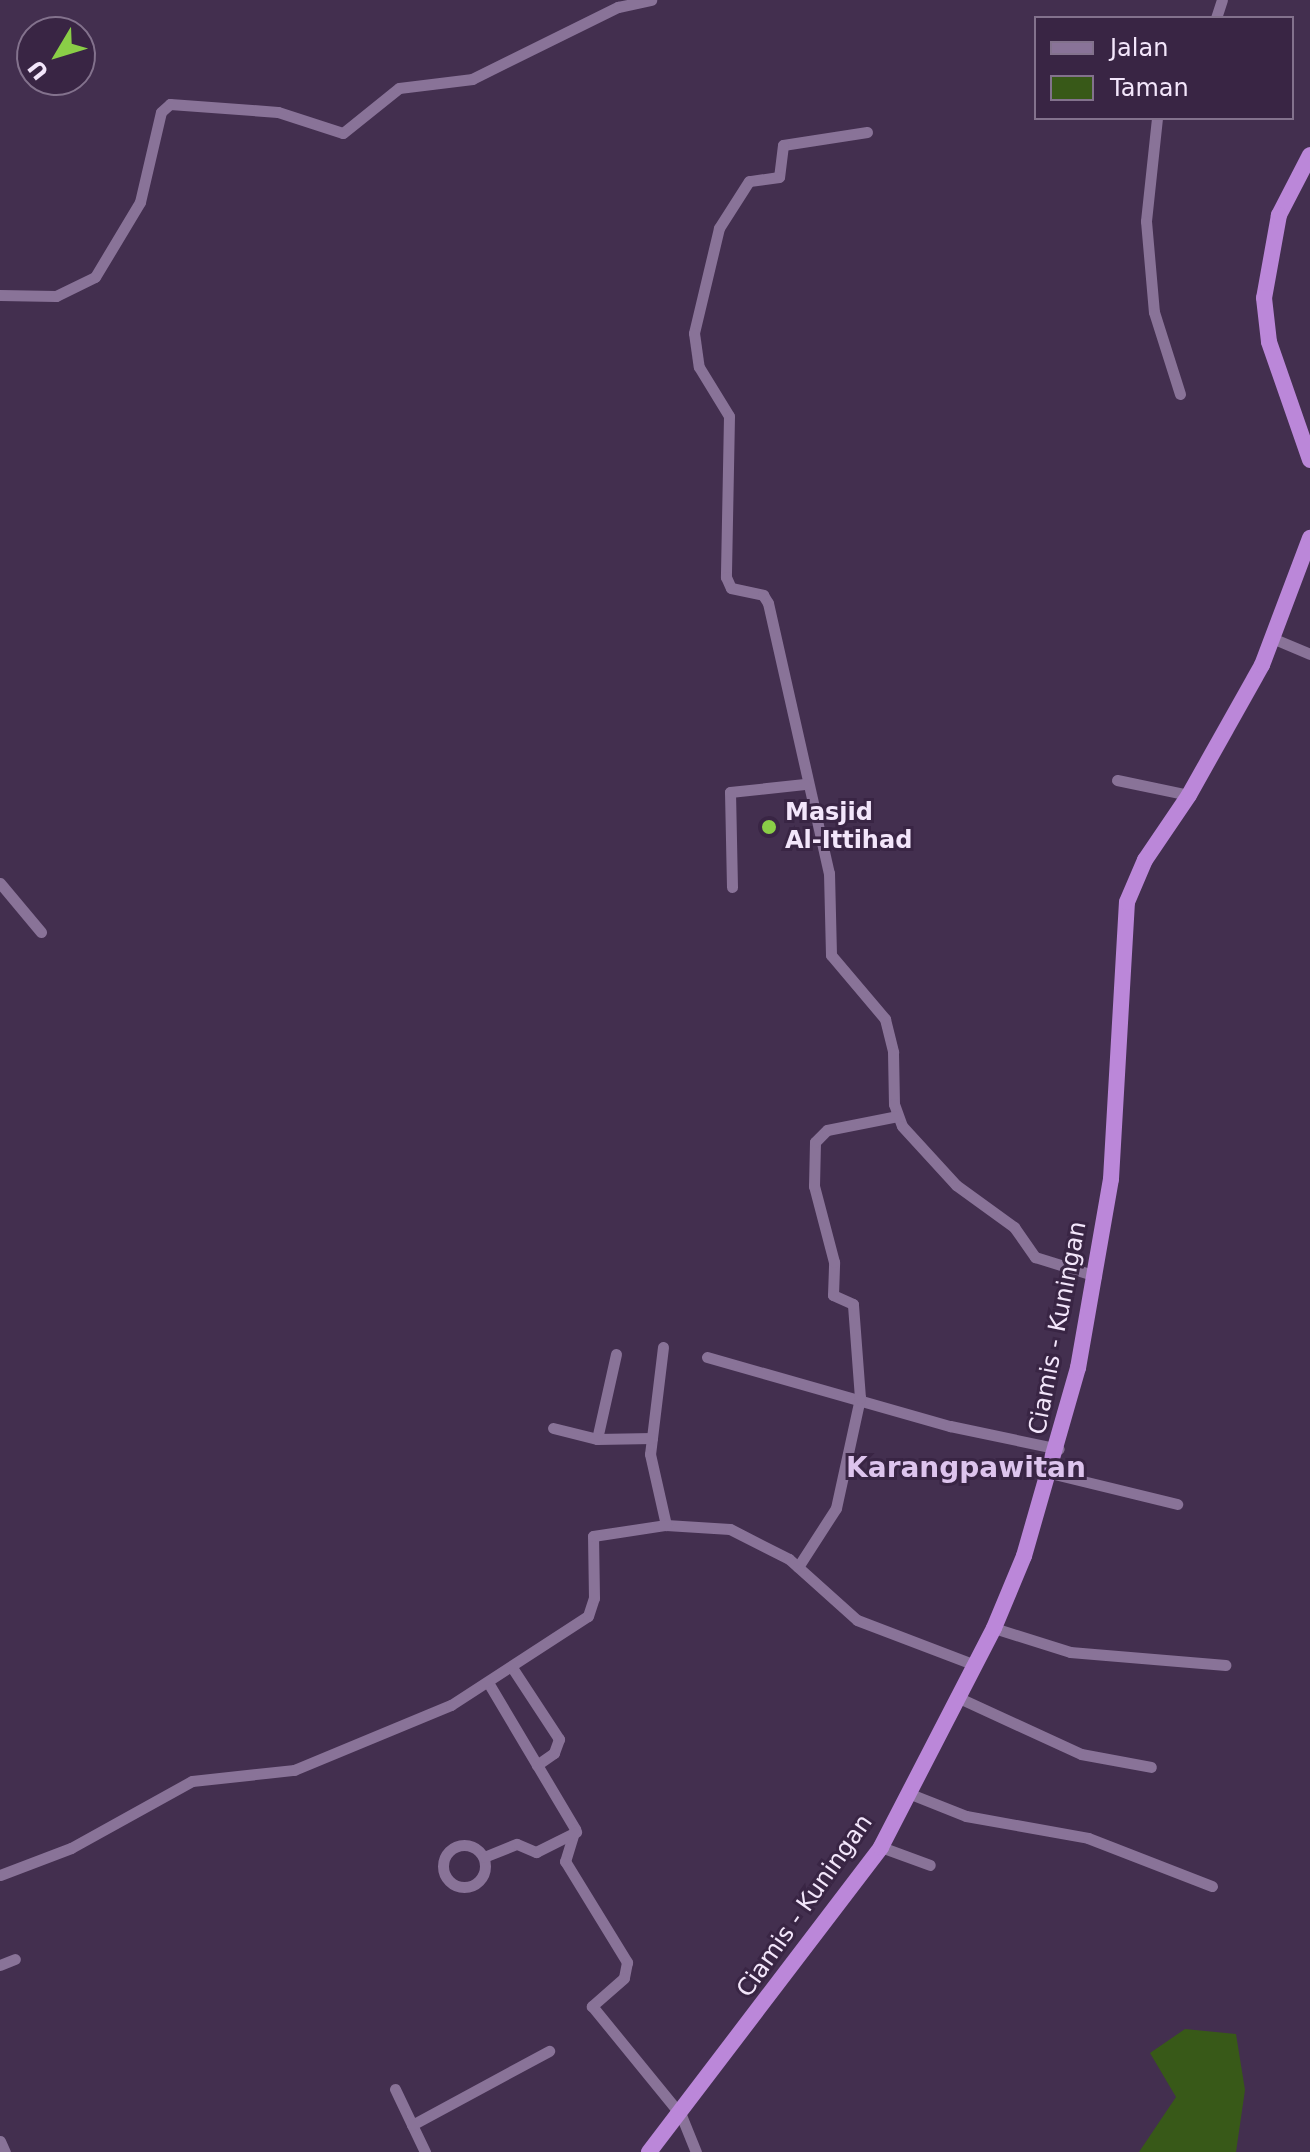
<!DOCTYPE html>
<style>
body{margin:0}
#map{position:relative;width:1310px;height:2152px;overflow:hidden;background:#432f4f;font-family:"DejaVu Sans",sans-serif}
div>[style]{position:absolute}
.green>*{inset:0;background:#385918}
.minor>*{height:11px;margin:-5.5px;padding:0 5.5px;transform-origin:5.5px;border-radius:5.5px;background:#897398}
.minor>.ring{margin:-5.5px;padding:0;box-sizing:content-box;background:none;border:11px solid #897398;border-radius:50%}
.highway>*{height:16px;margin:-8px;padding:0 8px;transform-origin:8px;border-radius:8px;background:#bb87d9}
.dots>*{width:22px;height:22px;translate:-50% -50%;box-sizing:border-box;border:4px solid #392544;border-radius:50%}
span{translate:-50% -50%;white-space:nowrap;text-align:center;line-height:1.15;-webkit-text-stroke:6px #392544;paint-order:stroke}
.poi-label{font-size:24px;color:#f3e6fb;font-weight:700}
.left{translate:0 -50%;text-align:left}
.street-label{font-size:24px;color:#f3e6fb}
.quarter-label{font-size:28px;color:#ddc4ed;font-weight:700}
.legend{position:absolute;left:1034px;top:16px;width:260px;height:104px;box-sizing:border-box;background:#392544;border:2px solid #83728d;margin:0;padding:10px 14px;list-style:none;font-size:24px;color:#f3e6fb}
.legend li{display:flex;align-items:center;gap:16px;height:40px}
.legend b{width:40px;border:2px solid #83728d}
.north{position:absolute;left:16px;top:16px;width:80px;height:80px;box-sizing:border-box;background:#392544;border:2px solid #83728d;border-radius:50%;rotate:232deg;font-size:22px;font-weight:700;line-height:32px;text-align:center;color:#f3e6fb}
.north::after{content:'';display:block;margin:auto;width:28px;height:36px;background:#8ace47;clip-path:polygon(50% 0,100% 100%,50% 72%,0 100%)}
</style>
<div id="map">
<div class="green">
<i style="clip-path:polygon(1185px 2029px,1236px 2034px,1245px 2090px,1236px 2152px,1139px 2152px,1176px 2097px,1150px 2053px)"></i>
</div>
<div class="minor">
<i style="left:1216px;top:18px;width:19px;rotate:-72deg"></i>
<i style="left:1157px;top:118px;width:104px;rotate:96.1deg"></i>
<i style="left:1146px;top:221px;width:91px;rotate:85deg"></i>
<i style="left:1154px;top:312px;width:86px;rotate:72.4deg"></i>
<i style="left:867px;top:132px;width:85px;rotate:171.2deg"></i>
<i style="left:783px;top:145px;width:32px;rotate:97deg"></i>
<i style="left:779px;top:177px;width:30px;rotate:172deg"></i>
<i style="left:749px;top:181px;width:56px;rotate:122.6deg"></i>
<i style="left:719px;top:228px;width:108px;rotate:103.4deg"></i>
<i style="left:694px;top:333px;width:34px;rotate:82deg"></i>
<i style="left:699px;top:367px;width:57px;rotate:58.5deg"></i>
<i style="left:729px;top:416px;width:161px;rotate:91.1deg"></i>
<i style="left:726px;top:577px;width:12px;rotate:66deg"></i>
<i style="left:731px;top:588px;width:33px;rotate:12deg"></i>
<i style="left:763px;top:595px;width:9px;rotate:58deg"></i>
<i style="left:768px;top:603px;width:277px;rotate:77.3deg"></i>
<i style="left:829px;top:873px;width:82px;rotate:88.6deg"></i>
<i style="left:831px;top:955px;width:84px;rotate:49.8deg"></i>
<i style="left:885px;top:1019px;width:34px;rotate:76deg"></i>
<i style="left:893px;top:1052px;width:52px;rotate:88.9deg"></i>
<i style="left:894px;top:1104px;width:23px;rotate:70deg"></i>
<i style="left:902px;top:1126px;width:80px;rotate:47.5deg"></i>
<i style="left:956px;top:1185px;width:72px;rotate:35.9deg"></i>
<i style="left:1014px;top:1227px;width:37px;rotate:55deg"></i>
<i style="left:1035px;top:1257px;width:64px;rotate:17.3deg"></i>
<i style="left:0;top:295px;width:56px;rotate:1deg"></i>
<i style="left:56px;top:296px;width:43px;rotate:-26deg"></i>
<i style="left:95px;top:277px;width:87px;rotate:-59deg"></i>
<i style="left:140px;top:202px;width:92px;rotate:-76.9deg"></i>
<i style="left:161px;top:112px;width:12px;rotate:-42deg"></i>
<i style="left:170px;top:104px;width:108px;rotate:4.2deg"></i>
<i style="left:278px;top:112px;width:68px;rotate:17.9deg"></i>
<i style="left:343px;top:133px;width:72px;rotate:-38.8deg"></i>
<i style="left:399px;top:88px;width:74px;rotate:-7deg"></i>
<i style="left:472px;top:79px;width:163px;rotate:-26.3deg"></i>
<i style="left:618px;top:7px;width:34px;rotate:-12deg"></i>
<i style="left:1272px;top:638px;width:41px;rotate:22.8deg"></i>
<i style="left:1117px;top:780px;width:74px;rotate:11.8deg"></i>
<i style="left:0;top:883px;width:64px;rotate:50.1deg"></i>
<i style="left:732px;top:887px;width:95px;rotate:-91.2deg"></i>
<i style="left:730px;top:792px;width:75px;rotate:-6.1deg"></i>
<i style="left:663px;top:1347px;width:108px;rotate:96.9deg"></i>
<i style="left:650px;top:1454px;width:73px;rotate:77.3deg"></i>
<i style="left:666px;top:1525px;width:64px;rotate:3.6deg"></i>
<i style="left:730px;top:1529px;width:66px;rotate:27deg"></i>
<i style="left:789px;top:1559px;width:91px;rotate:41.9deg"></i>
<i style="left:857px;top:1620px;width:126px;rotate:20.9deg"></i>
<i style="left:616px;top:1354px;width:87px;rotate:102.6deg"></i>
<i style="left:597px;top:1439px;width:55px;rotate:-1deg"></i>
<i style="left:707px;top:1357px;width:253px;rotate:15.9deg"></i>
<i style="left:950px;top:1426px;width:111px;rotate:11.9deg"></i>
<i style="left:553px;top:1428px;width:45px;rotate:14deg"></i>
<i style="left:1050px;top:1473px;width:131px;rotate:13.7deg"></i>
<i style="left:798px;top:1567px;width:70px;rotate:-57.2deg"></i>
<i style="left:836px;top:1508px;width:113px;rotate:-77.7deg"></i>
<i style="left:860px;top:1398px;width:94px;rotate:-94.3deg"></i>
<i style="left:853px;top:1304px;width:22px;rotate:-156deg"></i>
<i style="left:833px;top:1295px;width:33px;rotate:-88deg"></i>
<i style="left:834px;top:1262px;width:79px;rotate:-104.7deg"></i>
<i style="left:814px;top:1186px;width:44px;rotate:-88.7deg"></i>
<i style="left:815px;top:1142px;width:17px;rotate:-45deg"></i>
<i style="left:827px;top:1130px;width:72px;rotate:-11.2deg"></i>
<i style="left:994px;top:1628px;width:80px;rotate:17.5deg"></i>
<i style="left:1070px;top:1652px;width:156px;rotate:4.8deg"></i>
<i style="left:513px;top:1669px;width:84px;rotate:56.7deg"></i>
<i style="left:559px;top:1739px;width:15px;rotate:110deg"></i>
<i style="left:554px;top:1753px;width:21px;rotate:145deg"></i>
<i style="left:489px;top:1684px;width:169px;rotate:59.3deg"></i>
<i style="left:575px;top:1829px;width:34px;rotate:107deg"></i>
<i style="left:565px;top:1861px;width:119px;rotate:58.5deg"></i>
<i style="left:627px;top:1962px;width:16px;rotate:101deg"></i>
<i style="left:624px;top:1978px;width:43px;rotate:138.8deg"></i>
<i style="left:592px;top:2006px;width:141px;rotate:50.8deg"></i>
<i style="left:681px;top:2115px;width:40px;rotate:68deg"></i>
<i style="left:957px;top:1697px;width:136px;rotate:24.7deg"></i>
<i style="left:1081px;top:1754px;width:71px;rotate:10.5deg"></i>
<i style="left:908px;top:1793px;width:62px;rotate:21.6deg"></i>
<i style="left:966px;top:1816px;width:124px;rotate:10.2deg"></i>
<i style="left:1088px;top:1838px;width:133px;rotate:21.2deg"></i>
<i class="ring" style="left:443px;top:1845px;width:31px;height:31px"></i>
<i style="left:881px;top:1847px;width:52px;rotate:20.2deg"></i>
<i style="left:484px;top:1857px;width:35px;rotate:-22deg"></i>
<i style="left:517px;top:1844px;width:21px;rotate:23deg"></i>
<i style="left:536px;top:1852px;width:45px;rotate:-26.6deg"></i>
<i style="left:0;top:1875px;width:76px;rotate:-20.8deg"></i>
<i style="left:71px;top:1848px;width:138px;rotate:-29deg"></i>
<i style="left:192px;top:1781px;width:103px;rotate:-6.2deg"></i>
<i style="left:294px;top:1770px;width:170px;rotate:-22.5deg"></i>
<i style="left:451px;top:1705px;width:163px;rotate:-33deg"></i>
<i style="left:588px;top:1616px;width:19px;rotate:-72deg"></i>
<i style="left:594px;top:1598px;width:62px;rotate:-90.9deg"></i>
<i style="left:593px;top:1536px;width:74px;rotate:-8.6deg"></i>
<i style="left:0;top:1965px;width:16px;rotate:-22deg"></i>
<i style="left:395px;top:2089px;width:70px;rotate:64.5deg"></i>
<i style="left:412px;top:2125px;width:156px;rotate:-28.4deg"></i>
<i style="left:0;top:2141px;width:12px;rotate:66deg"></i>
</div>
<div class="highway">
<i style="left:1310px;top:155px;width:68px;rotate:117.3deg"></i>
<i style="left:1279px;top:215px;width:84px;rotate:100.2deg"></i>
<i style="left:1264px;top:298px;width:44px;rotate:83.5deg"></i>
<i style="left:1269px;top:342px;width:125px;rotate:70.8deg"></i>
<i style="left:649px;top:2152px;width:383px;rotate:-52.7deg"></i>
<i style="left:881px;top:1847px;width:246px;rotate:-62.7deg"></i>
<i style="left:994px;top:1628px;width:78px;rotate:-67.4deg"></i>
<i style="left:1024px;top:1556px;width:196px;rotate:-74deg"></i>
<i style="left:1078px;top:1368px;width:192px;rotate:-80.1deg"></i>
<i style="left:1111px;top:1179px;width:277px;rotate:-86.7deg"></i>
<i style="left:1127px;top:902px;width:46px;rotate:-66.8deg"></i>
<i style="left:1145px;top:860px;width:78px;rotate:-55.9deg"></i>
<i style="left:1189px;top:795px;width:149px;rotate:-60.7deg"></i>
<i style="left:1262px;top:665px;width:136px;rotate:-69.3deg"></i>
</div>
<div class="dots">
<i style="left:769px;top:827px;background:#8ace47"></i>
</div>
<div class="poi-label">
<span class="left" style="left:785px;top:827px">Masjid<br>Al-Ittihad</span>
</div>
<div class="street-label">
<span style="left:1058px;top:1328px;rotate:-79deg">Ciamis - Kuningan</span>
<span style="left:805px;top:1906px;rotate:-55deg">Ciamis - Kuningan</span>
</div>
<div class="quarter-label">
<span style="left:966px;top:1468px">Karangpawitan</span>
</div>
<ul class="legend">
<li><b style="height:10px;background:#897398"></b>Jalan</li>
<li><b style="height:22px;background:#385918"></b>Taman</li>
</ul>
<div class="north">U</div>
</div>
